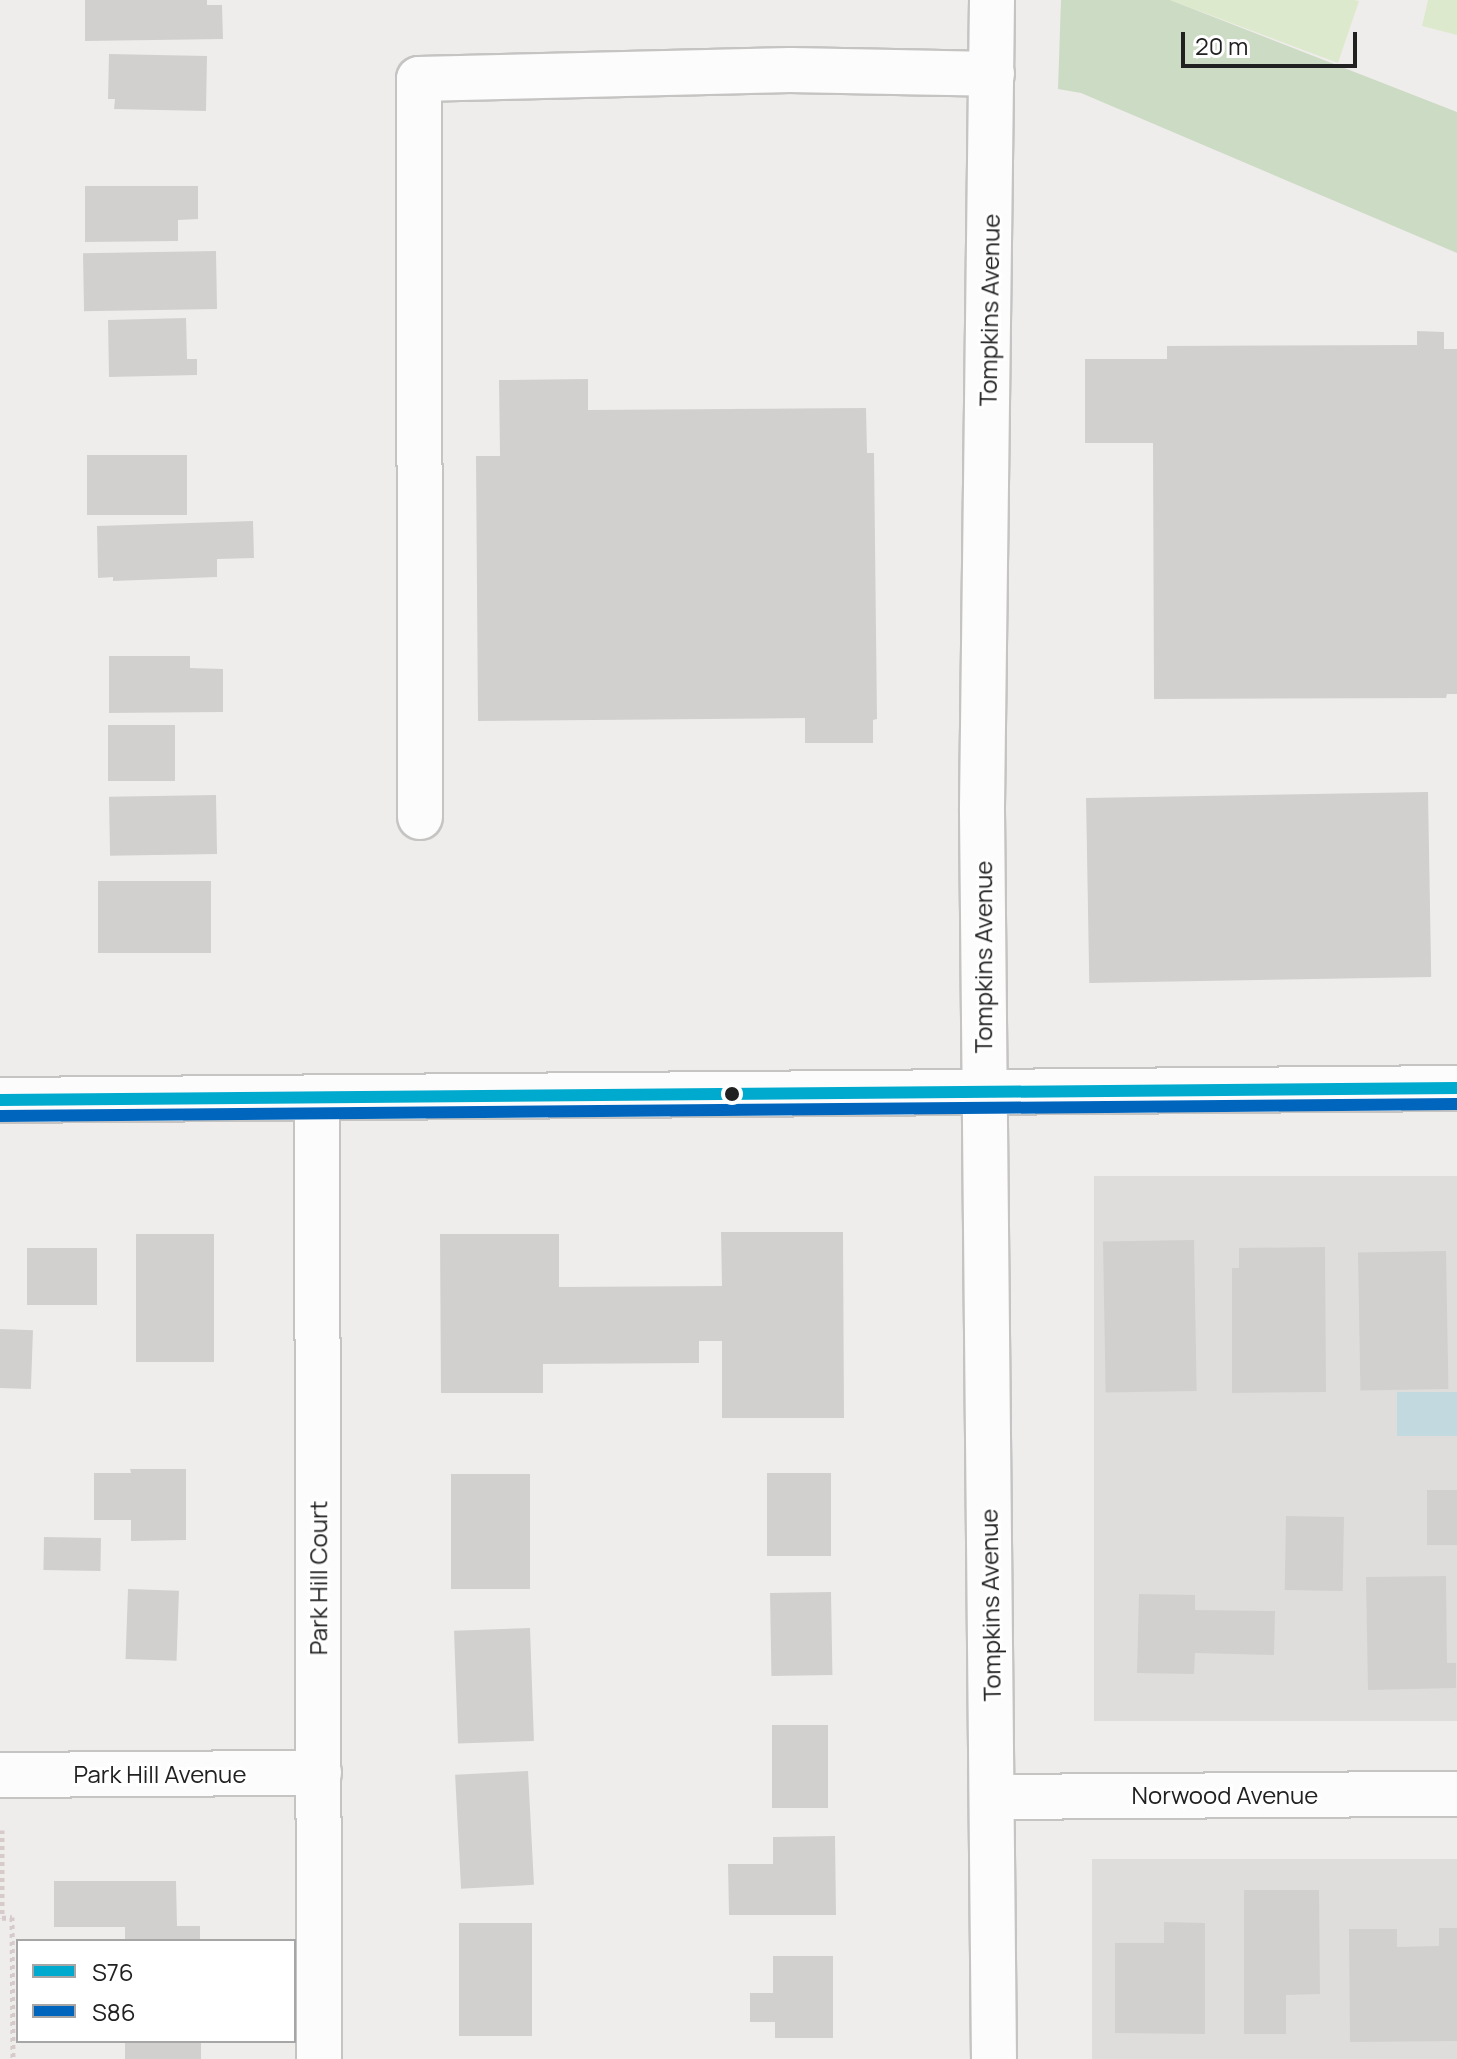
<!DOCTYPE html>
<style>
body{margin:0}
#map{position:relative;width:1457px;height:2059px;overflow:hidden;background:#efedeb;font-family:Manrope,sans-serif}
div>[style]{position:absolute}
.residential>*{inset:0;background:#dedddc;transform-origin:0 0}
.grass>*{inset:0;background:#dde9cd}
.forest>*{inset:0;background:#ccdbc3}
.water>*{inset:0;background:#c2d9df;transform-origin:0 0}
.building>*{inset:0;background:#d2d0ce;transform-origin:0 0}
.path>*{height:5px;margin-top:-2.5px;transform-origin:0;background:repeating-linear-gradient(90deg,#d6cbca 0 4px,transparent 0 8px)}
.roads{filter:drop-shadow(2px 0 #c5c4c3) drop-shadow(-2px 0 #c5c4c3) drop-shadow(0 2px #c5c4c3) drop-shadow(0 -2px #c5c4c3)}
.minor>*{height:44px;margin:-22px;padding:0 22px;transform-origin:22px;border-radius:22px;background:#fdfcfc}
.bus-1>*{height:12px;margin:-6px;padding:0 6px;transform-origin:6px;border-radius:6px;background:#00a9ce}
.bus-2>*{height:12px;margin:-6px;padding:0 6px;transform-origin:6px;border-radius:6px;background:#0065bd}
.dots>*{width:22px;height:22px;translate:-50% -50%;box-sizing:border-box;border:4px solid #fff;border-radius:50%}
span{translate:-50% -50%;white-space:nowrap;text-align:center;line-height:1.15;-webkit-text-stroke:6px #fff;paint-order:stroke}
.street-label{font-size:24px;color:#212121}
.legend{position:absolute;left:16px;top:1939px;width:280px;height:104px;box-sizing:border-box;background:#fff;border:2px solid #a6a6a6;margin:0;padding:10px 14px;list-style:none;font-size:24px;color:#212121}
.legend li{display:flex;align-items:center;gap:16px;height:40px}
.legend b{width:40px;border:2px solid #a6a6a6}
.scale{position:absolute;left:1181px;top:32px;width:176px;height:36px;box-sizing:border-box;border:4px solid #212121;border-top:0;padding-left:10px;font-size:24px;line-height:28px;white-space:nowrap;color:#212121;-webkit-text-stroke:6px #fff;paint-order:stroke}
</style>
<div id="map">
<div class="residential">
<i style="left:1457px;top:1176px;width:545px;height:363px;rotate:90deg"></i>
<i style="left:1457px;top:1859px;width:200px;height:365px;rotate:90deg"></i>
</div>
<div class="grass">
<i style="clip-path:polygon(1170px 0,1354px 0,1359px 1px,1338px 63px)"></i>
<i style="clip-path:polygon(1428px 0,1457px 0,1457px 35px,1422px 26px)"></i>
</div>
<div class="forest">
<i style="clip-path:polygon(1061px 0,1170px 0,1457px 112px,1457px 253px,1081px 93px,1058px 89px)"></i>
</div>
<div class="water">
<i style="left:1457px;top:1392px;width:44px;height:60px;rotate:90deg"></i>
</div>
<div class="building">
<i style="clip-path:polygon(85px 0,207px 0,207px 5px,222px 5px,223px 39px,85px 41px)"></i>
<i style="clip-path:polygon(109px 54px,207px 56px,206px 111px,114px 109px,115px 99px,108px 99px)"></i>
<i style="clip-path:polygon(85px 186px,198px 186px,198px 219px,178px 220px,178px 241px,85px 242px)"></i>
<i style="left:216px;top:251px;width:58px;height:133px;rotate:89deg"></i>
<i style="clip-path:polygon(186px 318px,187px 359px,197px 359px,197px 375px,109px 377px,108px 320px)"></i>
<i style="clip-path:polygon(1417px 331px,1444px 332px,1444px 349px,1457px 349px,1457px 694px,1447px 694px,1446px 698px,1154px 699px,1153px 443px,1085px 443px,1085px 359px,1167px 359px,1167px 346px,1417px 345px)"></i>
<i style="clip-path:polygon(588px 379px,588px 410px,866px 408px,867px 453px,874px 453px,877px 719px,873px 720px,873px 743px,805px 743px,805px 718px,478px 721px,476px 456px,500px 456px,499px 380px)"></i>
<i style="left:87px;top:455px;width:100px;height:60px"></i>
<i style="clip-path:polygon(253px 521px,254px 558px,217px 559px,217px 577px,113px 581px,113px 577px,98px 578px,97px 526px)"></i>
<i style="clip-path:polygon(109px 656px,190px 656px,190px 668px,223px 669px,223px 712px,109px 713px)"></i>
<i style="left:108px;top:725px;width:67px;height:56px"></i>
<i style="left:1428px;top:792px;width:185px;height:342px;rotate:89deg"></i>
<i style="left:216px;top:795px;width:59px;height:107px;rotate:89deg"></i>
<i style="left:98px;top:881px;width:113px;height:72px"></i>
<i style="clip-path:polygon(721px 1232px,843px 1232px,844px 1418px,722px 1418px,722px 1341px,699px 1341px,699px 1363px,543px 1364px,543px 1393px,441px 1393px,440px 1234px,559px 1234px,559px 1287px,722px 1286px)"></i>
<i style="left:214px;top:1234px;width:128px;height:78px;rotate:90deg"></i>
<i style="left:1194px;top:1240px;width:151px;height:91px;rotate:89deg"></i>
<i style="clip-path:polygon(1325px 1247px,1326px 1392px,1232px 1393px,1232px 1268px,1239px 1268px,1239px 1248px)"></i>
<i style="left:97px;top:1248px;width:57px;height:70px;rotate:90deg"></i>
<i style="left:1446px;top:1251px;width:138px;height:88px;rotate:89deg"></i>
<i style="left:0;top:1329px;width:33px;height:59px;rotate:2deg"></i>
<i style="clip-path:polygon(130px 1469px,186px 1469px,186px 1540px,131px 1541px,131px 1520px,94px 1520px,94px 1473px,131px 1473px)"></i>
<i style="left:831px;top:1473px;width:83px;height:64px;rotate:90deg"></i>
<i style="left:530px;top:1474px;width:115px;height:79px;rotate:90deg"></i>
<i style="left:1457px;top:1490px;width:55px;height:30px;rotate:90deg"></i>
<i style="left:1286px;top:1516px;width:58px;height:74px;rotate:1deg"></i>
<i style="left:44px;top:1537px;width:57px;height:33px;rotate:1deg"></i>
<i style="clip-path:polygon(1446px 1576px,1447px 1663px,1456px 1663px,1456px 1688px,1368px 1690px,1366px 1577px)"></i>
<i style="left:128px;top:1589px;width:51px;height:70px;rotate:2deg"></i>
<i style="left:831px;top:1592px;width:83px;height:61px;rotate:89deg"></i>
<i style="clip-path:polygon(1139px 1594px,1195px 1595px,1195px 1610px,1275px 1611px,1274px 1655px,1195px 1653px,1194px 1674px,1137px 1673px)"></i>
<i style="left:530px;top:1628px;width:113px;height:76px;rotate:88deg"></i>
<i style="left:772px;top:1725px;width:56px;height:83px"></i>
<i style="left:528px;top:1771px;width:114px;height:73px;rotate:87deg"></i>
<i style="clip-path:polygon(835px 1836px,836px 1915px,729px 1915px,728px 1864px,773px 1864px,773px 1837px)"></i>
<i style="clip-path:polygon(54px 1881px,176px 1881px,177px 1926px,200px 1926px,200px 1941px,125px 1941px,125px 1927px,54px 1927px)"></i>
<i style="clip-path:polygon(1244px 1890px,1319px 1890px,1320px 1994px,1286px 1995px,1286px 2034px,1244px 2034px)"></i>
<i style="clip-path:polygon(1164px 1922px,1205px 1923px,1205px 2034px,1115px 2033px,1115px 1943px,1164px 1943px)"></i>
<i style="left:459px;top:1923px;width:73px;height:113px"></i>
<i style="clip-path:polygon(1439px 1928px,1457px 1928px,1457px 2041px,1350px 2042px,1349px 1929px,1397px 1929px,1397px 1947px,1439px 1946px)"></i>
<i style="clip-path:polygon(773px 1956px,833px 1956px,833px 2038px,775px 2038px,775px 2022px,750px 2022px,750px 1993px,773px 1993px)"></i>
<i style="left:125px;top:2041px;width:76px;height:18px"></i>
</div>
<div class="path">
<i style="left:2px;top:1830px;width:88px;rotate:90deg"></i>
<i style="left:2px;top:1918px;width:10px;rotate:-6deg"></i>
<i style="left:12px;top:1917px;width:142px;rotate:89.6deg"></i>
</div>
<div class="roads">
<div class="minor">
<i style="left:992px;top:0;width:811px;rotate:90.71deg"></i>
<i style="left:982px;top:811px;width:1248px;rotate:89.45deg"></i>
<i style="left:420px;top:817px;width:738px;rotate:-90.08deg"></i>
<i style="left:419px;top:79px;width:371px;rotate:-1.4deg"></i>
<i style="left:790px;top:70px;width:202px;rotate:1.1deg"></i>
<i style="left:317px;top:1097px;width:962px;rotate:89.88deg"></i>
<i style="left:0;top:1100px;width:1457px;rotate:-0.47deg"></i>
<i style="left:0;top:1775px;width:319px;rotate:-0.4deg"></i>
<i style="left:992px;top:1797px;width:465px;rotate:-0.4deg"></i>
</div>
</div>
<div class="bus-1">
<i style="left:0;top:1100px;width:1457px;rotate:-0.47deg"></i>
</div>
<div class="bus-2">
<i style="left:0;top:1116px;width:1457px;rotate:-0.47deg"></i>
</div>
<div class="dots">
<i style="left:732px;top:1094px;background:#212121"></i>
</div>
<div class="street-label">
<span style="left:989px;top:310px;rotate:-89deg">Tompkins Avenue</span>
<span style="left:983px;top:957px;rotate:-90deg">Tompkins Avenue</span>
<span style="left:318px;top:1578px;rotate:-90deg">Park Hill Court</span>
<span style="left:990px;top:1605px;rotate:-91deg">Tompkins Avenue</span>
<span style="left:160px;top:1774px">Park Hill Avenue</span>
<span style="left:1225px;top:1795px">Norwood Avenue</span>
</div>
<ul class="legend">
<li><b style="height:10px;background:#00a9ce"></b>S76</li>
<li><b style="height:10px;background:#0065bd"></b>S86</li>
</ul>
<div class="scale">20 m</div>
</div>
